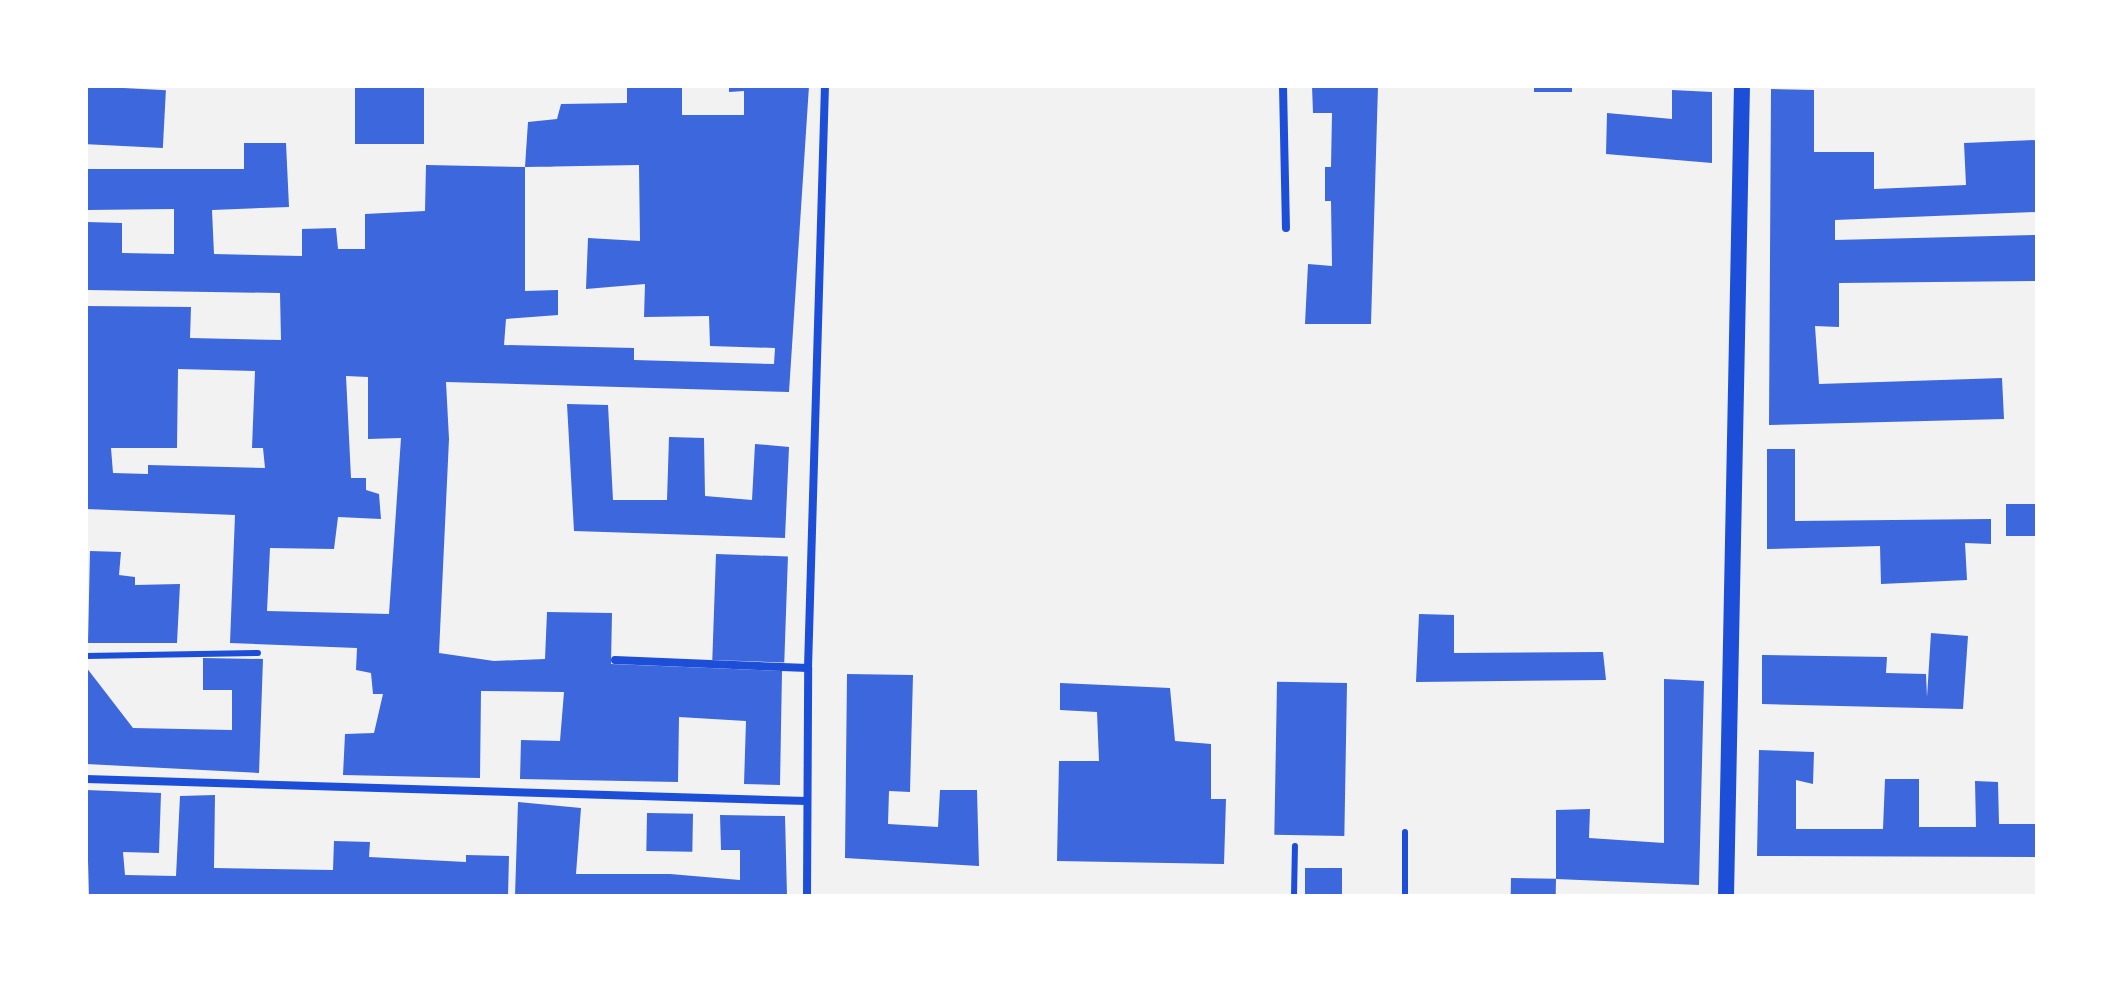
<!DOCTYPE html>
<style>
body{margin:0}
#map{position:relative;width:2123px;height:982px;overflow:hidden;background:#f2f2f2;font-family:"Open Sans",sans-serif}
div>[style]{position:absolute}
.building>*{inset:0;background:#3d67dc;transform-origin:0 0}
.service>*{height:6px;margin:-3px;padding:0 3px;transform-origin:3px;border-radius:3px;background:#1d4ed8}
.minor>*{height:8px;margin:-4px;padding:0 4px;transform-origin:4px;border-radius:4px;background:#1d4ed8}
.secondary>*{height:16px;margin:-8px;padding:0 8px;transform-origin:8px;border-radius:8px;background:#1d4ed8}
span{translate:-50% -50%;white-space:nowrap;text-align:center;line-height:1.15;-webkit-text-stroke:6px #fff;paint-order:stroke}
.frame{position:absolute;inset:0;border:88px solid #fff;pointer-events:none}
</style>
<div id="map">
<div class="building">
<i style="left:86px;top:86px;width:80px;height:58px;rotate:3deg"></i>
<i style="left:355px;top:86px;width:69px;height:58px"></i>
<i style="clip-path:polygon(evenodd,627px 86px,682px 86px,682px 115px,744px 115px,744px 91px,729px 92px,729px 86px,809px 86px,789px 392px,446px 382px,449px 439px,439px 653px,494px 661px,545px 659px,547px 612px,612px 613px,611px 664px,782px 671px,780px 785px,744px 784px,746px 721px,679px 717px,678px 782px,520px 779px,521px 740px,560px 741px,564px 692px,481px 691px,480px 778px,343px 775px,345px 734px,374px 733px,383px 694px,373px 694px,371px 673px,356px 670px,357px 648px,230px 643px,235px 515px,86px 509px,86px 306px,191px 307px,190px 338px,281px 340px,280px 293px,87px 290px,87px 222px,122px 223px,122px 253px,174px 254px,174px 209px,87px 210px,87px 169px,244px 169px,244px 143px,286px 143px,289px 207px,212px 210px,214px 254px,302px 256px,302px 229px,336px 228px,338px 249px,365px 249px,365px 214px,425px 211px,426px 165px,525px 167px,525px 291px,558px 290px,558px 315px,506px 319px,504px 345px,634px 348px,634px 360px,774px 364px,775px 348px,710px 346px,709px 316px,644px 317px,645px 284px,586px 289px,588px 238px,640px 241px,639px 165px,525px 167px,528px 122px,557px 119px,561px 104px,627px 103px,627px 86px,178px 369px,255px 371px,252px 448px,263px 448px,265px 468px,148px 465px,148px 474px,113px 473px,111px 448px,177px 448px,178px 369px,627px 86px,346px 376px,368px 377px,368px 439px,401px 438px,389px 614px,267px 611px,270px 548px,334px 549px,338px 517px,381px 519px,379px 494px,366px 490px,366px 478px,351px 478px,346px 376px)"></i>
<i style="clip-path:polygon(1312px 86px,1378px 86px,1371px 324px,1305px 324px,1308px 264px,1332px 266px,1331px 201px,1325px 201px,1325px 167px,1331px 167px,1332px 113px,1313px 113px)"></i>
<i style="left:1534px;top:86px;width:38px;height:6px"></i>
<i style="clip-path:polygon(1771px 89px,1814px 90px,1814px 152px,1874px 152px,1874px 189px,1966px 185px,1964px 143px,2037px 140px,2037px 212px,1835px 220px,1835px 240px,2037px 235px,2037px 281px,1839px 283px,1839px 327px,1815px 326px,1819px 384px,2002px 378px,2004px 419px,1769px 425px)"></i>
<i style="clip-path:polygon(1672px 90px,1712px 92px,1712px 163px,1606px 154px,1607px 113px,1672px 119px)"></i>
<i style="clip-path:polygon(567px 404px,608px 405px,613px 500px,667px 500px,669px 437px,704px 438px,705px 496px,752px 500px,755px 444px,789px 447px,785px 538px,574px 531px)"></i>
<i style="clip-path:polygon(1767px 449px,1795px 449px,1795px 521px,1991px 519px,1991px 544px,1965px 543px,1967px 580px,1881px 584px,1880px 546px,1767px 549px)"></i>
<i style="left:2006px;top:504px;width:31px;height:32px"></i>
<i style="clip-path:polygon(90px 551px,121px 552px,119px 575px,135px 577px,135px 585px,180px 584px,177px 643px,88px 643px)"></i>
<i style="left:716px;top:554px;width:72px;height:106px;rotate:2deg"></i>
<i style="clip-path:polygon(1419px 614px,1454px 615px,1454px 653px,1603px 652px,1606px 680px,1416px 682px)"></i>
<i style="clip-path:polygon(1931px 633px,1968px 636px,1963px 709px,1762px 704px,1762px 655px,1887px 657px,1886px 673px,1926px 674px,1927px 697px)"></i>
<i style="clip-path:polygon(203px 658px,263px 659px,259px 773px,86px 764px,86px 667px,133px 728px,232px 730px,232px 690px,203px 690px)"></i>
<i style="clip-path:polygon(847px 674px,913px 675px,910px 792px,889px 791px,888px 824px,938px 827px,940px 790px,977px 790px,979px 866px,845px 858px)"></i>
<i style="clip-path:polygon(1664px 679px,1704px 681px,1699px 885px,1556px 879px,1556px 810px,1590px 809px,1589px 838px,1664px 843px)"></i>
<i style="clip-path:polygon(1060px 683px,1170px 688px,1175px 741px,1211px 744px,1211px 799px,1226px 799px,1224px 864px,1057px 861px,1059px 761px,1099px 761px,1097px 712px,1060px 710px)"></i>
<i style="left:1347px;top:683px;width:153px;height:70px;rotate:91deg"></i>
<i style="clip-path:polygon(1759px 750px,1814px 752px,1813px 784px,1796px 780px,1796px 829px,1883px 829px,1885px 779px,1919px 779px,1919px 827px,1976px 827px,1975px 781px,1998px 782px,1999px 824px,2037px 824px,2037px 857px,1757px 856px)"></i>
<i style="clip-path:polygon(86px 790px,161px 793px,159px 853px,123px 852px,125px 875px,176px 876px,180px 796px,215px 795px,214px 868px,333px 870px,334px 841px,370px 842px,369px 857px,466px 862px,466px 855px,509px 856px,508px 896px,89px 896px)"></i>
<i style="clip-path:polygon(518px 802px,581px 808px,576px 874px,670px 874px,740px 880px,740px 850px,721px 850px,720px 815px,785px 816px,787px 896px,515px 896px)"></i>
<i style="left:647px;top:813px;width:46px;height:38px;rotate:1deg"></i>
<i style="left:1305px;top:868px;width:37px;height:28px"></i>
<i style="left:1511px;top:878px;width:45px;height:18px;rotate:1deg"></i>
</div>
<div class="service">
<i style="left:86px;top:656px;width:172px;rotate:-1deg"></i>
<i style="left:1294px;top:896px;width:50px;rotate:-88.9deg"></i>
<i style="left:1405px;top:896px;width:64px;rotate:-90deg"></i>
</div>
<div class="minor">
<i style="left:1283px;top:86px;width:142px;rotate:88.8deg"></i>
<i style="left:615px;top:660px;width:193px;rotate:2.4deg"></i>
<i style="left:86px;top:779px;width:721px;rotate:1.75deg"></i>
<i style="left:807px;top:896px;width:228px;rotate:-89.7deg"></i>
<i style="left:808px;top:668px;width:582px;rotate:-88.33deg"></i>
</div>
<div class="secondary">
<i style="left:1726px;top:896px;width:810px;rotate:-88.87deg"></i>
</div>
<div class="frame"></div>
</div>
